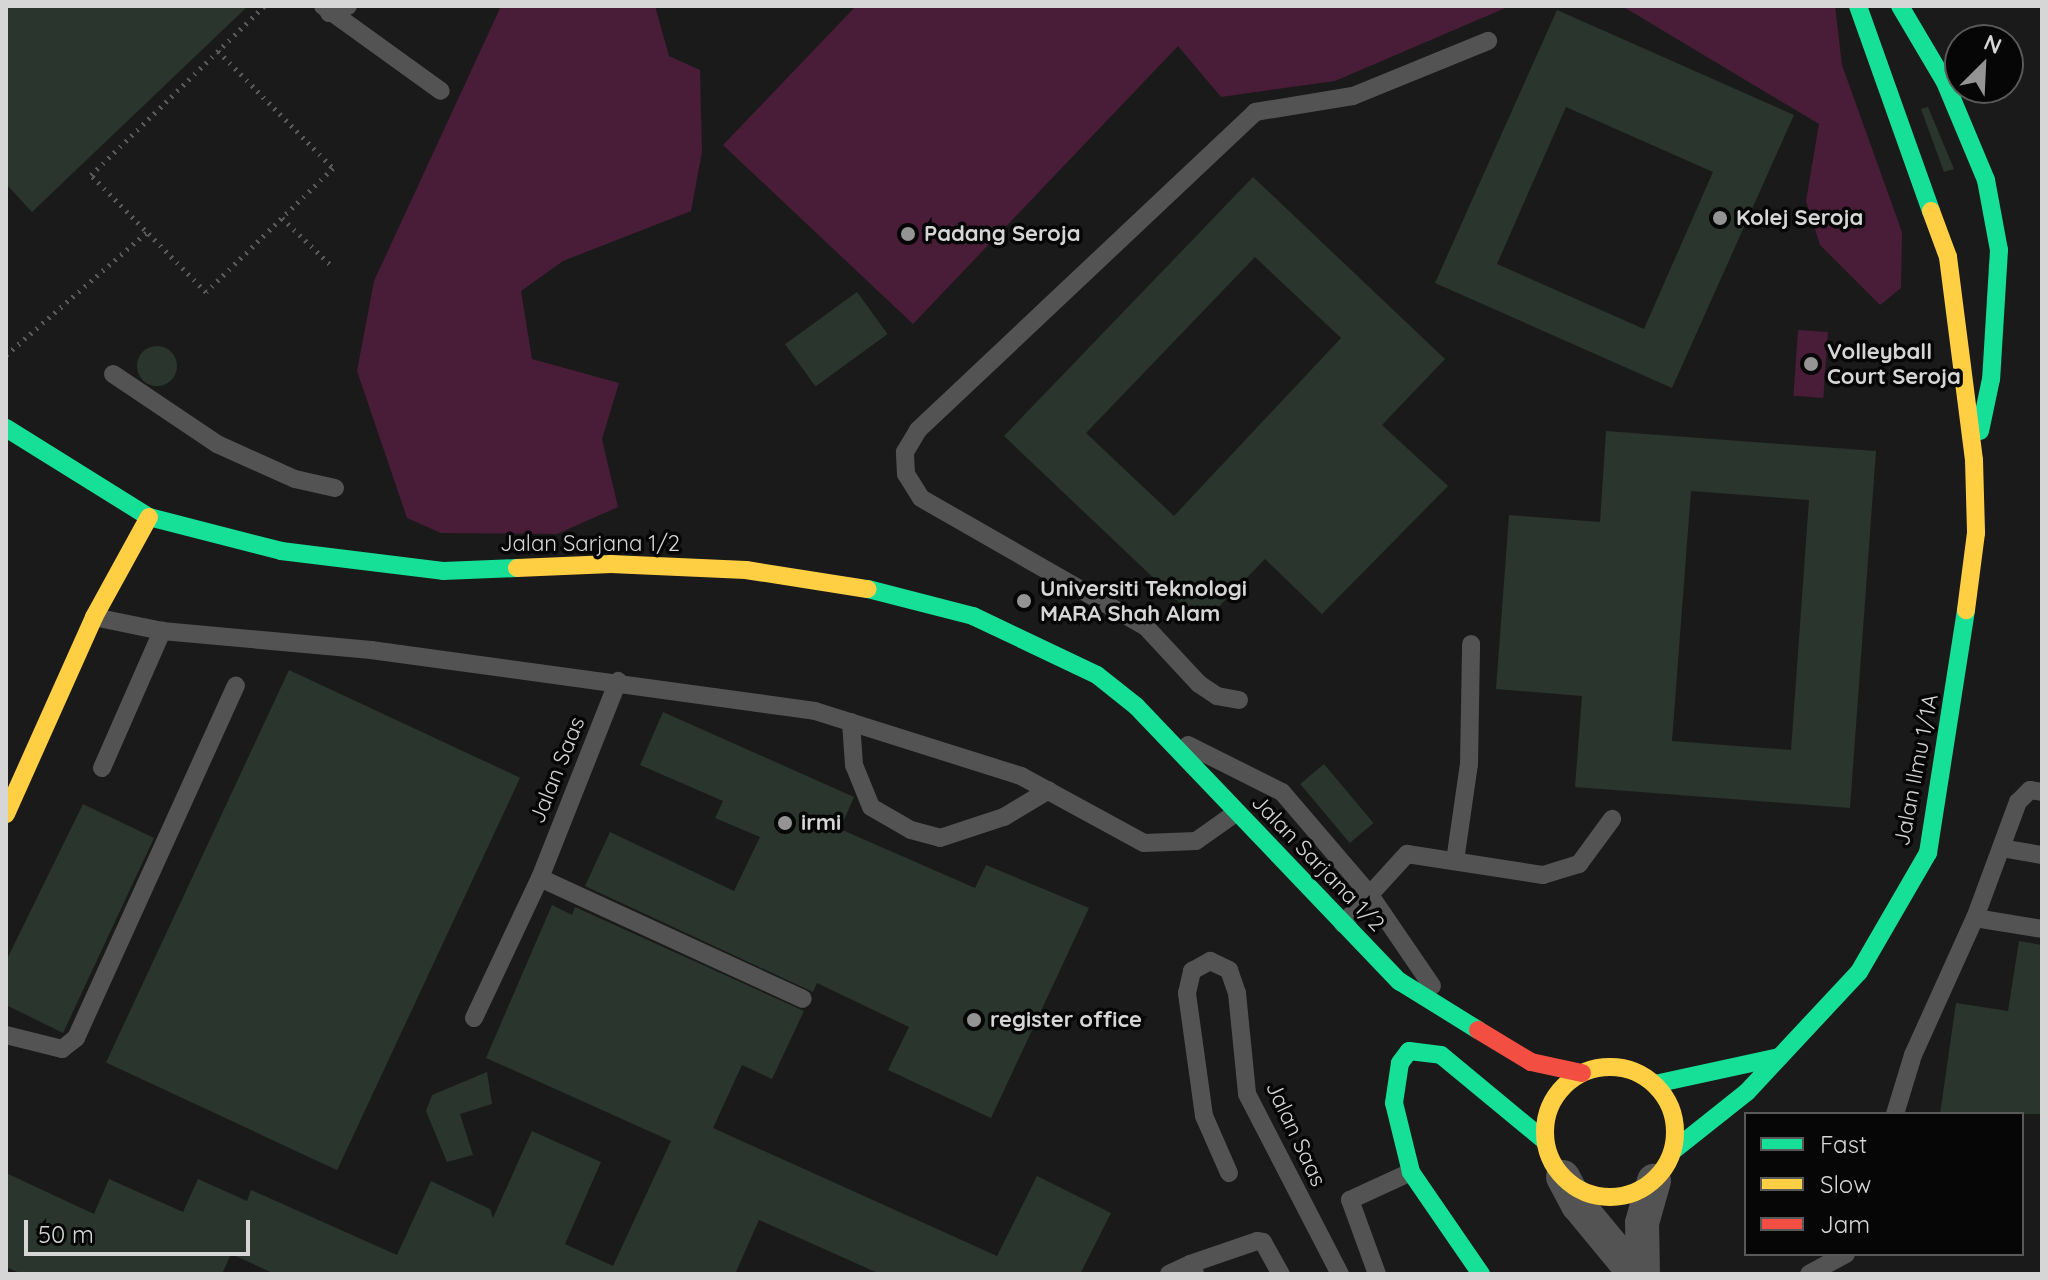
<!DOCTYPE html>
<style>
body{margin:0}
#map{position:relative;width:2048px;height:1280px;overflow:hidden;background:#1a1a1a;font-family:Quicksand,sans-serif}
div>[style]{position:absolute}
.green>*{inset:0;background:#491c37;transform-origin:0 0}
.building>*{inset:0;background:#2a352e;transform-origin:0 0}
.round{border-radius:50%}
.path>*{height:5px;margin-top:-2.5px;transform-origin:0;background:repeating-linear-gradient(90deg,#585958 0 2px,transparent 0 8px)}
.lane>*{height:18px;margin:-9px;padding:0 9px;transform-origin:9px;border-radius:9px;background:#525352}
.street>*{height:34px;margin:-17px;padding:0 17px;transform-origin:17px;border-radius:17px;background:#525352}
.fast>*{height:18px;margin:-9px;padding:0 9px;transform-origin:9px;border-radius:9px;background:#16e098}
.slow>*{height:18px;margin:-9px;padding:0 9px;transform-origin:9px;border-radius:9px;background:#ffcf43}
.slow>.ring{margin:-9px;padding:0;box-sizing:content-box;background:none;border:18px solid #ffcf43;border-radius:50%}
.jam>*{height:18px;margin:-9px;padding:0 9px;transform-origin:9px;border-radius:9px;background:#f24e42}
.dots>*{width:22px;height:22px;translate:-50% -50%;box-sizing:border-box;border:4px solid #050605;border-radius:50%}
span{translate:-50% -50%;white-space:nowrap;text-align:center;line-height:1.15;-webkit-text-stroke:7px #050605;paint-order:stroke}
.poi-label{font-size:22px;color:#d5d6d5;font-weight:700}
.left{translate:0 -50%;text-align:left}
.street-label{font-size:22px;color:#d5d6d5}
.frame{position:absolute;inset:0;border:8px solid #d5d6d5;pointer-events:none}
.legend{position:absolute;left:1744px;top:1112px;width:280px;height:144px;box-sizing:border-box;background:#050605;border:2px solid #585958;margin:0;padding:10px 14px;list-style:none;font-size:24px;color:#d5d6d5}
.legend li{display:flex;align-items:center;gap:16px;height:40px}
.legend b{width:40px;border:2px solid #585958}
.north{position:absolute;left:1944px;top:24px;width:80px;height:80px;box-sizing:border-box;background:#050605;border:2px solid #585958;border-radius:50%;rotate:24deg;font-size:22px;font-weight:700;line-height:32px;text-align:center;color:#d5d6d5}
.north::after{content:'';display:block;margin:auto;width:28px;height:36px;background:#949494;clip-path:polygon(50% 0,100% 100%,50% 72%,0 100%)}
.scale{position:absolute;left:24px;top:1220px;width:226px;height:36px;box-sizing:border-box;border:4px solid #d5d6d5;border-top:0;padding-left:10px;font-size:24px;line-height:28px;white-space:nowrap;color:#d5d6d5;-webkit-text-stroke:6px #050605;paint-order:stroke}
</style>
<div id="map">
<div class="green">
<i style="clip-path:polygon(501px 6px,655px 6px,669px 56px,700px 70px,702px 152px,691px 211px,563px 261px,521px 291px,532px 359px,619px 383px,602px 439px,618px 507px,557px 534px,441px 533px,407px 518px,357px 371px,374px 281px)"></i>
<i style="clip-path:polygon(856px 6px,1510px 6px,1335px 81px,1221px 97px,1178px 46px,913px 324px,723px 145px)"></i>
<i style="clip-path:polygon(1622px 6px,1835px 6px,1842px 65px,1902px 232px,1901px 288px,1880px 305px,1820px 245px,1806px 201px,1819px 124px)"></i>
<i style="left:1798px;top:330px;width:30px;height:66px;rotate:4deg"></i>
</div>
<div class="building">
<i style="clip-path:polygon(6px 6px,248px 6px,32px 212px,6px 184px)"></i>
<i style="clip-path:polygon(evenodd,1557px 10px,1794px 115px,1672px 388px,1435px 283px,1557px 10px,1566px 107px,1713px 172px,1644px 329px,1497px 264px,1566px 107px)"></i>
<i style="clip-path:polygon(1928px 107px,1954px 169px,1944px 172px,1921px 109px)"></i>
<i style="clip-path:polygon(evenodd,1253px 177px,1445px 359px,1382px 425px,1448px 486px,1322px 614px,1265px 559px,1202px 624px,1004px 436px,1253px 177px,1255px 257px,1341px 338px,1174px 516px,1086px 433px,1255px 257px)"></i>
<i style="left:857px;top:292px;width:52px;height:89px;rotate:54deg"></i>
<i class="round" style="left:137px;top:346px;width:40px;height:40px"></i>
<i style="clip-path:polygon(evenodd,1606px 431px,1876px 451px,1850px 808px,1575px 787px,1582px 696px,1496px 689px,1509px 515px,1600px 522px,1606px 431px,1691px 491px,1809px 500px,1791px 750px,1672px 741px,1691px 491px)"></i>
<i style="left:289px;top:670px;width:255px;height:433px;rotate:25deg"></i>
<i style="clip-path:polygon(663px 712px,854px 797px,840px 829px,975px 888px,986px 865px,1089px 908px,991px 1118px,888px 1070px,909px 1027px,817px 983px,813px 992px,585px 886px,610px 832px,734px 891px,760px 837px,715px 818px,723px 801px,640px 765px)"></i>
<i style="left:1324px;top:764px;width:77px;height:31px;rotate:50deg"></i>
<i style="clip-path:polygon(83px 804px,154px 838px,63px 1033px,6px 1005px,6px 961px)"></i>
<i style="clip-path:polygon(552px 905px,572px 915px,575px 907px,804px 1011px,772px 1079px,742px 1065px,713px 1128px,997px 1256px,1037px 1176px,1111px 1213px,1080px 1274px,880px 1274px,759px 1220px,735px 1274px,275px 1274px,231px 1254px,222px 1274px,22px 1274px,6px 1267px,6px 1173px,94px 1214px,109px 1179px,183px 1212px,198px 1179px,247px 1201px,251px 1190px,397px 1255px,431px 1181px,490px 1209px,493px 1218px,532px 1131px,601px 1162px,565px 1244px,613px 1266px,671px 1141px,486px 1058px)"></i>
<i style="clip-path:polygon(2019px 941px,2042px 945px,2042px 1114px,1940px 1114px,1956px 1003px,2008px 1011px)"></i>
<i style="clip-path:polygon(487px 1072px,492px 1104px,460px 1114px,473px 1155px,447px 1162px,426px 1111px,432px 1095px)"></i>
</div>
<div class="path">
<i style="left:218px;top:51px;width:164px;rotate:45.5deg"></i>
<i style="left:333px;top:168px;width:177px;rotate:135.7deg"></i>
<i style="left:206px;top:292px;width:164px;rotate:-134.5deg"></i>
<i style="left:91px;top:175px;width:242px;rotate:-44.3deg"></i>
<i style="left:282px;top:218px;width:71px;rotate:43.9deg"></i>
<i style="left:6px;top:355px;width:187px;rotate:-41.1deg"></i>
</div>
<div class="lane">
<i style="left:323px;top:6px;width:145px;rotate:35.8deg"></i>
<i style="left:329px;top:13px;width:20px;rotate:-20deg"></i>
<i style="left:113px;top:374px;width:125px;rotate:33.9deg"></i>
<i style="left:217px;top:444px;width:85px;rotate:24.2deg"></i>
<i style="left:295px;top:479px;width:41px;rotate:12.7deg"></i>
<i style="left:94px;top:617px;width:69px;rotate:11.6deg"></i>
<i style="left:162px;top:631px;width:210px;rotate:5.2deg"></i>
<i style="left:371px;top:650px;width:448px;rotate:7.8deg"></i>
<i style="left:815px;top:711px;width:216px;rotate:17.5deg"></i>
<i style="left:1021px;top:776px;width:140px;rotate:28.6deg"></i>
<i style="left:1144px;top:843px;width:52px;rotate:-2.2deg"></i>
<i style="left:1196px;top:841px;width:50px;rotate:-35.3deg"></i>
<i style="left:1239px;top:700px;width:22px;rotate:-170deg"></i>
<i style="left:1217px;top:696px;width:22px;rotate:-146deg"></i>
<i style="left:1199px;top:684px;width:78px;rotate:-132.9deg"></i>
<i style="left:1146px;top:627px;width:259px;rotate:-150.2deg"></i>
<i style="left:921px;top:498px;width:28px;rotate:-122deg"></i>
<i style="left:906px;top:474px;width:22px;rotate:-93deg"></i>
<i style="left:905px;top:452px;width:26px;rotate:-59deg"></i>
<i style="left:918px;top:430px;width:463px;rotate:-43.3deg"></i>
<i style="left:1255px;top:112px;width:99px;rotate:-9.3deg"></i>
<i style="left:1353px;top:96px;width:146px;rotate:-22.2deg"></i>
<i style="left:851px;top:722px;width:43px;rotate:86deg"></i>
<i style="left:854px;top:765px;width:45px;rotate:68deg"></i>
<i style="left:871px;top:807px;width:46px;rotate:29.9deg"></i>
<i style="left:911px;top:830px;width:30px;rotate:15deg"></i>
<i style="left:940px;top:838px;width:67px;rotate:-18.2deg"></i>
<i style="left:1004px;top:817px;width:52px;rotate:-31deg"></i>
<i style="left:1188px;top:745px;width:105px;rotate:26.6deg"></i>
<i style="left:1282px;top:792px;width:135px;rotate:49.5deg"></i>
<i style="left:1370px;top:895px;width:110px;rotate:55.7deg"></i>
<i style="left:102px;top:768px;width:150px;rotate:-66.3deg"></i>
<i style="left:2001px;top:848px;width:42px;rotate:9.7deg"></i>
<i style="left:1455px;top:861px;width:98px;rotate:-81.8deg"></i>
<i style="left:1469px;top:764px;width:120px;rotate:-89deg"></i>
<i style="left:540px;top:878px;width:289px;rotate:24.7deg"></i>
<i style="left:1975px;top:918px;width:68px;rotate:9.3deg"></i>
<i style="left:1343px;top:924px;width:95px;rotate:-47.6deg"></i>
<i style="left:1407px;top:854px;width:138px;rotate:8.8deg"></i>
<i style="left:1543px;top:875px;width:38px;rotate:-17deg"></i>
<i style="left:1579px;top:864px;width:56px;rotate:-53.7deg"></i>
<i style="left:474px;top:1018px;width:155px;rotate:-64.8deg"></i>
<i style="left:540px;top:878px;width:212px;rotate:-68.4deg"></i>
<i style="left:6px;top:1035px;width:58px;rotate:14deg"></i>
<i style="left:62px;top:1049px;width:18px;rotate:-38deg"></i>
<i style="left:76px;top:1038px;width:387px;rotate:-65.6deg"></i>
<i style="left:1895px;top:1114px;width:62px;rotate:-73deg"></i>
<i style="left:1913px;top:1055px;width:150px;rotate:-65.7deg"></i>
<i style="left:1975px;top:918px;width:124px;rotate:-69.7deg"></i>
<i style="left:2018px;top:802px;width:17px;rotate:-45deg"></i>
<i style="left:2030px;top:790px;width:12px;rotate:9deg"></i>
<i style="left:1229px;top:1173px;width:62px;rotate:-113.7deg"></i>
<i style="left:1204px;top:1116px;width:124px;rotate:-97.9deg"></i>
<i style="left:1187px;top:993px;width:23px;rotate:-77deg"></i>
<i style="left:1192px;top:971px;width:21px;rotate:-29deg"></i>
<i style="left:1210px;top:961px;width:21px;rotate:25deg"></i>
<i style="left:1229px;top:970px;width:24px;rotate:71deg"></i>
<i style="left:1237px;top:993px;width:101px;rotate:84.3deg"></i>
<i style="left:1247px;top:1094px;width:203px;rotate:62.7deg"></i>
<i style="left:1190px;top:1264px;width:71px;rotate:-18.9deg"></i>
<i style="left:1257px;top:1241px;width:6px;rotate:9deg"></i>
<i style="left:1263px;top:1242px;width:37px;rotate:61deg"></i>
<i style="left:1169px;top:1274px;width:23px;rotate:-25deg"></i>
<i style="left:1190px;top:1264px;width:10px;rotate:61deg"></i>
<i style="left:1377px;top:1274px;width:79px;rotate:-110deg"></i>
<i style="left:1350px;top:1200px;width:67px;rotate:-24.7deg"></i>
<i style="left:1809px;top:1274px;width:42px;rotate:-28.4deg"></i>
</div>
<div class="street">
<i style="left:1563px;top:1177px;width:32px;rotate:62deg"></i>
<i style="left:1578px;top:1205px;width:89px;rotate:50.4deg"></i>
<i style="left:1643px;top:1274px;width:51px;rotate:-91.1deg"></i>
<i style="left:1642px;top:1223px;width:44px;rotate:-74.1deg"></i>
</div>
<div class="fast">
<i style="left:1858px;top:6px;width:218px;rotate:70.4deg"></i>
<i style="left:1900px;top:6px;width:88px;rotate:59.4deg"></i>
<i style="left:1945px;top:82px;width:106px;rotate:67.3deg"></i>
<i style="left:1986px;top:180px;width:71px;rotate:79.5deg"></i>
<i style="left:1999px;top:250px;width:129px;rotate:93.5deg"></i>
<i style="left:1991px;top:379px;width:53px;rotate:101.9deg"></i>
<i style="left:6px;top:428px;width:168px;rotate:31.9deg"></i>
<i style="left:149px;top:517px;width:136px;rotate:14.4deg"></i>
<i style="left:281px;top:551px;width:163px;rotate:7deg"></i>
<i style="left:443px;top:571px;width:74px;rotate:-2.3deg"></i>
<i style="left:868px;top:589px;width:108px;rotate:14.4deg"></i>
<i style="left:973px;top:616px;width:137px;rotate:25.4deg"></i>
<i style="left:1097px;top:675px;width:50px;rotate:38.5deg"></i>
<i style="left:1136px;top:706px;width:381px;rotate:46.3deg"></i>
<i style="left:1399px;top:981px;width:93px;rotate:31.8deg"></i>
<i style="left:1655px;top:1084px;width:127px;rotate:-12.3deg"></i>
<i style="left:1674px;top:1150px;width:93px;rotate:-38.5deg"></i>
<i style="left:1747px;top:1092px;width:164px;rotate:-47deg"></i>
<i style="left:1859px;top:972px;width:138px;rotate:-59.9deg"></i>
<i style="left:1928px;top:853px;width:246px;rotate:-81.1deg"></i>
<i style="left:1481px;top:1274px;width:124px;rotate:-124.5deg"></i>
<i style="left:1411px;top:1172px;width:71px;rotate:-103.8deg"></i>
<i style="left:1394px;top:1103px;width:40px;rotate:-81.5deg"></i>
<i style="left:1400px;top:1063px;width:15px;rotate:-53deg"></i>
<i style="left:1409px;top:1051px;width:32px;rotate:7deg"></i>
<i style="left:1441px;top:1055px;width:135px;rotate:39.6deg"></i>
</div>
<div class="slow">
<i style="left:1931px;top:211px;width:49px;rotate:69.7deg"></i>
<i style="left:1948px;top:257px;width:205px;rotate:82.7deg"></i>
<i style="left:1974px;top:460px;width:73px;rotate:88.4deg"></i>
<i style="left:1976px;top:533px;width:78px;rotate:97.4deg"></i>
<i style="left:517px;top:568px;width:94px;rotate:-2.4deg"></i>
<i style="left:611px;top:564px;width:135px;rotate:2.5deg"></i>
<i style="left:746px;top:570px;width:123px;rotate:8.9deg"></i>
<i style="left:6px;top:814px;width:216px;rotate:-65.9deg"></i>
<i style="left:94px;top:617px;width:114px;rotate:-61.2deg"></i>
<i class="ring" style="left:1545px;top:1067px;width:112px;height:112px"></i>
</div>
<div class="jam">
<i style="left:1478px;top:1030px;width:62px;rotate:31.1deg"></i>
<i style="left:1531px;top:1062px;width:52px;rotate:12.2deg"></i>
</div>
<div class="dots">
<i style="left:1720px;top:218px;background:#949494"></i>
<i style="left:908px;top:234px;background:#949494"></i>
<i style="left:1811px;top:364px;background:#949494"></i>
<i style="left:1024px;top:601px;background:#949494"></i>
<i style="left:785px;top:823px;background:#949494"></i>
<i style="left:974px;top:1020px;background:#949494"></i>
</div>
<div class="poi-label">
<span class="left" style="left:1736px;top:218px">Kolej Seroja</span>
<span class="left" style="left:924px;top:234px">Padang Seroja</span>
<span class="left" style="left:1827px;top:364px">Volleyball<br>Court Seroja</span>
<span class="left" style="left:1040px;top:601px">Universiti Teknologi<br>MARA Shah Alam</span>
<span class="left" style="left:801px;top:823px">irmi</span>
<span class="left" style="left:990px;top:1020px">register office</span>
</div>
<div class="street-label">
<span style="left:590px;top:544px">Jalan Sarjana 1/2</span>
<span style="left:557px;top:770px;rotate:-68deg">Jalan Saas</span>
<span style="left:1916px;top:770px;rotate:-79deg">Jalan Ilmu 1/1A</span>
<span style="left:1318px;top:863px;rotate:46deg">Jalan Sarjana 1/2</span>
<span style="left:1296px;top:1134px;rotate:65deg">Jalan Saas</span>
</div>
<div class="frame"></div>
<ul class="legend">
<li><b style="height:10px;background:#16e098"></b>Fast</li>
<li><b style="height:10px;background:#ffcf43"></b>Slow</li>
<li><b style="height:10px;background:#f24e42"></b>Jam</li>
</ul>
<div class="north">N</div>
<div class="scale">50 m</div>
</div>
